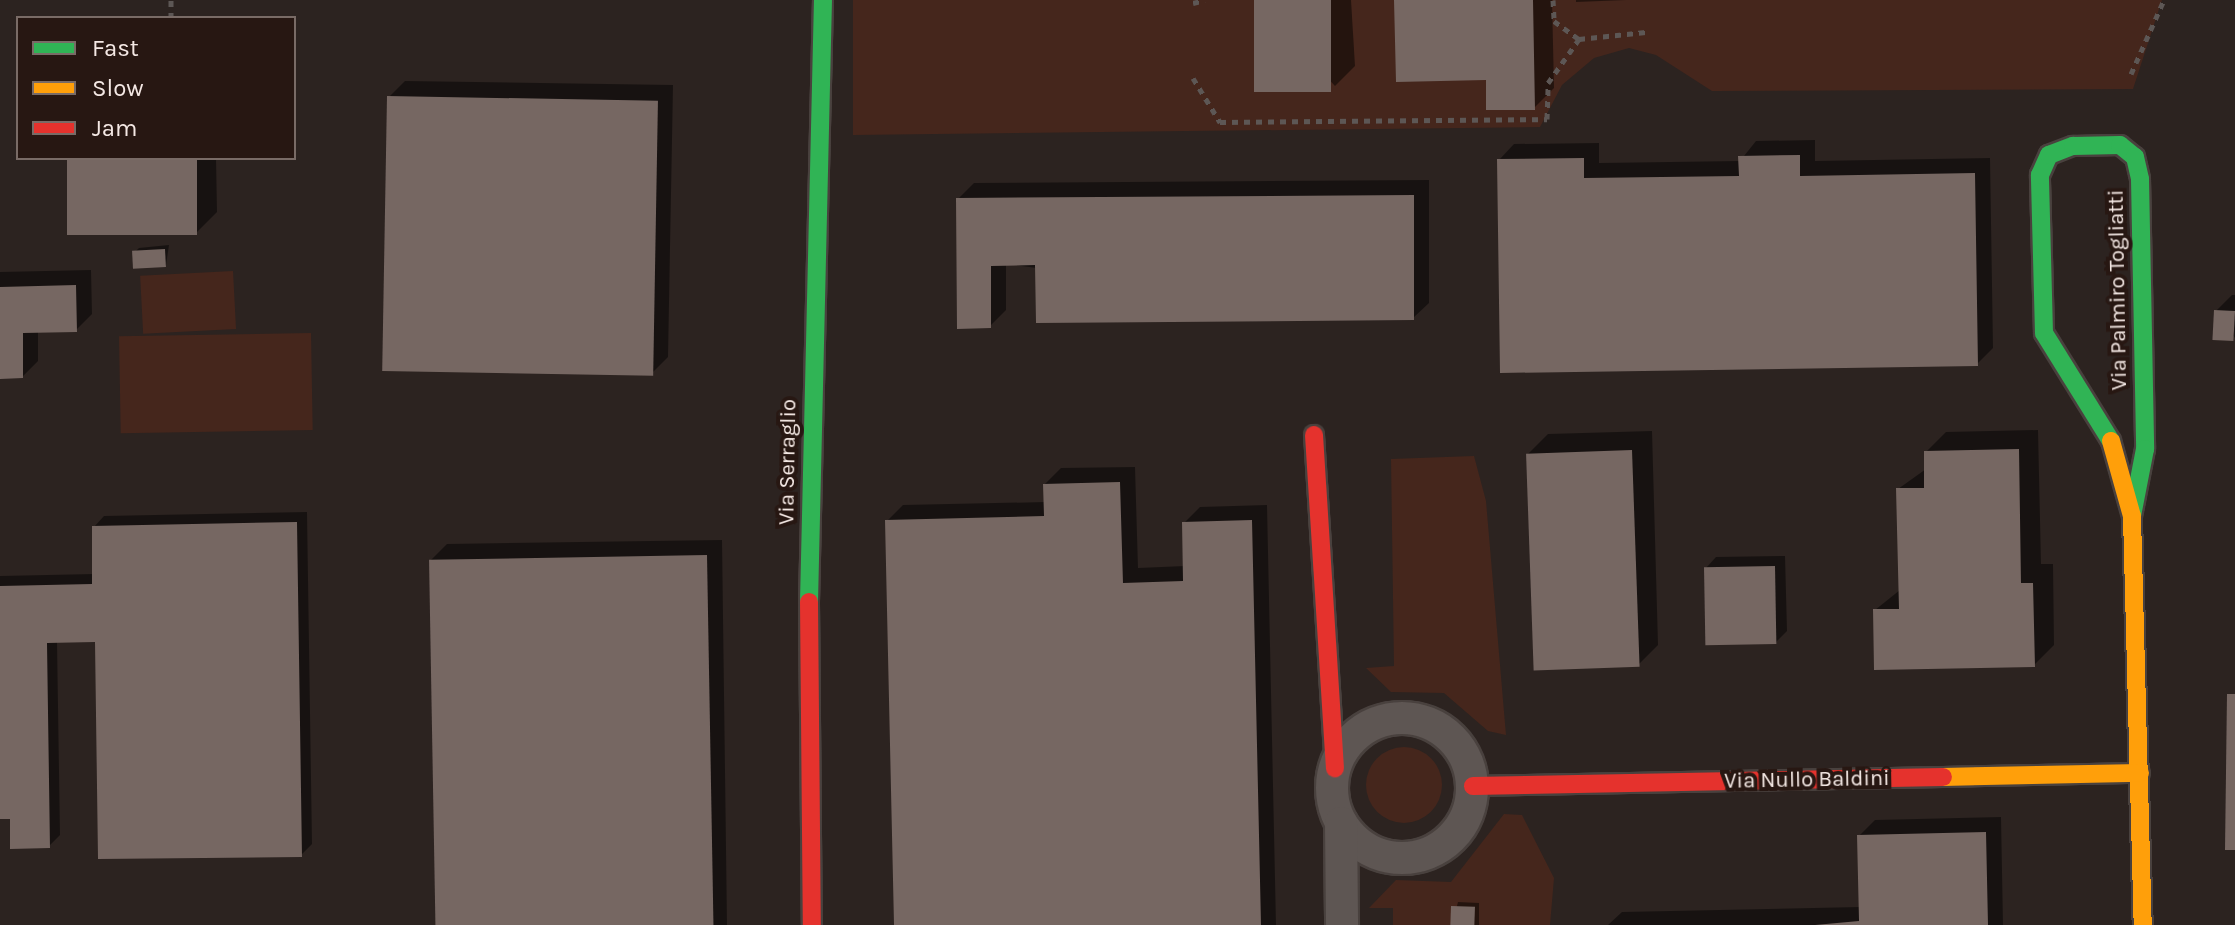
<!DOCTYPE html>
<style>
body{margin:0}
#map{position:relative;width:2235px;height:925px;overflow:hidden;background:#2c2320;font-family:Karla,sans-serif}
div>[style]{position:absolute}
.green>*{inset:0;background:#45261c;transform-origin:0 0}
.round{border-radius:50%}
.shadow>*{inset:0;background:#0007}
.building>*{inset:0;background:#766762;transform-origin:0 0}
.path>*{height:5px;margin-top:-2.5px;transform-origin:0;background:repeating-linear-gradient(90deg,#5d5755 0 6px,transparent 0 12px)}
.roads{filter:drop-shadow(2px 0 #49413e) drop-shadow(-2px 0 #49413e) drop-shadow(0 2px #49413e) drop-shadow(0 -2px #49413e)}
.street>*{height:32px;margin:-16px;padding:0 16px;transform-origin:16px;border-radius:16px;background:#5e5653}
.street>.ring{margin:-16px;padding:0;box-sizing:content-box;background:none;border:32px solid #5e5653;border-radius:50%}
.fast>*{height:18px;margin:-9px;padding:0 9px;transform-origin:9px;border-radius:9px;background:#30b455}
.slow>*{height:18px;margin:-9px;padding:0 9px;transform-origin:9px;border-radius:9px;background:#ff9f0a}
.jam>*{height:18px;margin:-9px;padding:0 9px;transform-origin:9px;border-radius:9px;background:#e5322d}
span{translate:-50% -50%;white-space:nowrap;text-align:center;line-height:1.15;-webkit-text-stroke:8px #271712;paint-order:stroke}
.street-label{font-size:22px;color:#f4e8e4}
.legend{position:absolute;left:16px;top:16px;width:280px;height:144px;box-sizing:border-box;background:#271712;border:2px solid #796b66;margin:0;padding:10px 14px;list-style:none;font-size:24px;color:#f4e8e4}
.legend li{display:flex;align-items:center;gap:16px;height:40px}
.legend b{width:40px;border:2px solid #796b66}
</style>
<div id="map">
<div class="green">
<i style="clip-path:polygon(853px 0,2162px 0,2133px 89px,1712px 91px,1656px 55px,1629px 48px,1594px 58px,1562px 85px,1540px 127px,853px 135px)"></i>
<i style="left:233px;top:271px;width:58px;height:93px;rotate:87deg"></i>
<i style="left:311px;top:333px;width:97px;height:192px;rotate:89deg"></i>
<i style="clip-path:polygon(1474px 456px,1486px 501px,1506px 735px,1488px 731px,1444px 693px,1391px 692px,1366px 668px,1394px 666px,1391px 459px)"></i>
<i class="round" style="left:1366px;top:747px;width:76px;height:76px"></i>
<i style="clip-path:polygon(1504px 814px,1522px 815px,1554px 878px,1550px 925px,1393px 925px,1393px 908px,1369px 908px,1396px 880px,1451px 882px)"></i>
</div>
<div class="shadow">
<i style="clip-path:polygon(1256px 0,1351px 0,1355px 66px,1335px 86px)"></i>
<i style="clip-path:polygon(1396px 0,1552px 0,1554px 88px,1534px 108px)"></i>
<i style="clip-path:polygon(1576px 0,1626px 0,1576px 2px)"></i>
<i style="clip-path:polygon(405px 81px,673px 85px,668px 357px,652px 373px,389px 97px)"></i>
<i style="clip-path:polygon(1815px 140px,1815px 161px,1990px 158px,1993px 348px,1977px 364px,1499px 160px,1514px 144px,1599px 143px,1599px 163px,1740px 161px,1756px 141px)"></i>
<i style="clip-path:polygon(69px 158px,216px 158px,217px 212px,197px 232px)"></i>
<i style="clip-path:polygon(1429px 180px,1429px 303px,1413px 318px,1006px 264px,1006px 310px,990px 326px,958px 199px,974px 183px)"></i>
<i style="clip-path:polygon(169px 245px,166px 265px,134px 253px,139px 248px)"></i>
<i style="clip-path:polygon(91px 270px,92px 314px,76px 330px,38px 330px,38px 361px,23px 376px,0 377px,0 272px)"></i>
<i style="clip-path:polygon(2232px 295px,2235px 295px,2235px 338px,2216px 311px)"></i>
<i style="clip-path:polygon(2038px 430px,2041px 564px,2053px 564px,2054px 645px,2034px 665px,1875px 610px,1900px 590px,1898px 489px,1926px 469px,1926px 452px,1946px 432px)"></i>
<i style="clip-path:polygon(1652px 431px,1658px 645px,1638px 665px,1528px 454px,1548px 434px)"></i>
<i style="clip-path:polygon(1135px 467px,1138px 568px,1185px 566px,1184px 523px,1200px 507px,1267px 505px,1276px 925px,896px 925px,887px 521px,903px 505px,1046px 502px,1045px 484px,1061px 468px)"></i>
<i style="clip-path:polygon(307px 512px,312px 844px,301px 855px,97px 640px,57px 641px,60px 835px,49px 846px,12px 817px,0 817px,0 576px,94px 574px,94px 527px,104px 516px)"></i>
<i style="clip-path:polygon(722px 540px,727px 925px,436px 925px,431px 560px,447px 544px)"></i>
<i style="clip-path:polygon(1785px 556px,1787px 631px,1776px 642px,1706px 568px,1716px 557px)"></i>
<i style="clip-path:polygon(2001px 817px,2003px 925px,1608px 925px,1622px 912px,1860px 907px,1859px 836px,1875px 820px)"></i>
<i style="clip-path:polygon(1458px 902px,1479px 903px,1479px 925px,1452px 925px)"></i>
</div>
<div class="building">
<i style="left:1254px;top:0;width:77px;height:92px"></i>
<i style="clip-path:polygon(1394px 0,1533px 0,1535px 110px,1486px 110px,1486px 80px,1396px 82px)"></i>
<i style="left:387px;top:96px;width:271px;height:275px;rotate:1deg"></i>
<i style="clip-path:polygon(1800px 155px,1800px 176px,1975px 173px,1978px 366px,1500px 373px,1497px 159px,1584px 158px,1584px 178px,1739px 176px,1738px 156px)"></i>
<i style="left:67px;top:158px;width:130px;height:77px"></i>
<i style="clip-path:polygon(1414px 195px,1414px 320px,1036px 323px,1035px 265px,991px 266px,991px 328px,957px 329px,956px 198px)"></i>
<i style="left:165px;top:249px;width:18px;height:33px;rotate:87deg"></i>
<i style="clip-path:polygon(76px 285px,77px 332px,23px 333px,23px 378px,0 379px,0 287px)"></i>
<i style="left:2214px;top:310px;width:21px;height:30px;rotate:3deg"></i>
<i style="clip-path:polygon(2019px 449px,2021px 583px,2033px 583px,2035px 667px,1874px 670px,1873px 609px,1899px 609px,1896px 488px,1924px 488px,1924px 451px)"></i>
<i style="left:1632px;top:450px;width:217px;height:106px;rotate:88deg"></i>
<i style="clip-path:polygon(1120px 482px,1123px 583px,1183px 581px,1182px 522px,1252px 520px,1261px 925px,894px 925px,885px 520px,1044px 516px,1043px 484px)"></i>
<i style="clip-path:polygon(297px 522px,302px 857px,98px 859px,95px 642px,47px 643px,50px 848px,10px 849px,10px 819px,0 819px,0 586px,92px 584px,92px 526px)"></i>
<i style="left:707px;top:555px;width:370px;height:278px;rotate:89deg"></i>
<i style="left:1775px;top:566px;width:78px;height:71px;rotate:89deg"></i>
<i style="clip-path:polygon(2227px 694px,2235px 694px,2235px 850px,2225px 850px)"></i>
<i style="clip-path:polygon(1986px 832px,1988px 925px,1815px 925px,1859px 921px,1857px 835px)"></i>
<i style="left:1451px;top:906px;width:24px;height:19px;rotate:2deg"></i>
</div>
<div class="path">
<i style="left:1553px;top:0;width:21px;rotate:87deg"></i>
<i style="left:1554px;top:21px;width:31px;rotate:36deg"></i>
<i style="left:1193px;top:3px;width:12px;rotate:-14deg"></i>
<i style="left:171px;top:18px;width:18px;rotate:-90deg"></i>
<i style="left:2131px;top:74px;width:81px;rotate:-66deg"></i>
<i style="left:1193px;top:78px;width:52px;rotate:58.5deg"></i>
<i style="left:1220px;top:122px;width:327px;rotate:-0.5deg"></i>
<i style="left:1547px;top:119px;width:36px;rotate:-88deg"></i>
<i style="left:1548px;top:83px;width:54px;rotate:-54.8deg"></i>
<i style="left:1579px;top:39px;width:67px;rotate:-6deg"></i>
</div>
<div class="roads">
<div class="street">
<i class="ring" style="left:1332px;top:718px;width:108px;height:108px"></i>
<i style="left:1341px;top:823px;width:102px;rotate:89.4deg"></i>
</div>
<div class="fast">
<i style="left:2111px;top:441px;width:127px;rotate:-121.8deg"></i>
<i style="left:2044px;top:333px;width:158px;rotate:-91.5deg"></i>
<i style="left:2040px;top:175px;width:22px;rotate:-66deg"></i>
<i style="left:2049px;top:155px;width:26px;rotate:-21deg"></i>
<i style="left:2073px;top:146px;width:47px;rotate:-1.2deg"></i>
<i style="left:2120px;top:145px;width:19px;rotate:39deg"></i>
<i style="left:2135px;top:157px;width:23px;rotate:77deg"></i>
<i style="left:2140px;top:179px;width:270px;rotate:88.9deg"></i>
<i style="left:2145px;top:449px;width:68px;rotate:101deg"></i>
<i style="left:809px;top:602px;width:602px;rotate:-88.67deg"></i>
</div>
<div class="slow">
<i style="left:2111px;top:441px;width:78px;rotate:74.4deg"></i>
<i style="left:2132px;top:516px;width:409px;rotate:88.5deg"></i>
<i style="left:1943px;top:777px;width:197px;rotate:-1.2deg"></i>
</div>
<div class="jam">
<i style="left:1314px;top:435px;width:334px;rotate:86.4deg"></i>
<i style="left:809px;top:602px;width:323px;rotate:89.5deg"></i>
<i style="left:1473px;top:786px;width:470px;rotate:-1.1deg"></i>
</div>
</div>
<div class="street-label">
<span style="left:2118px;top:290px;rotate:-91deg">Via Palmiro Togliatti</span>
<span style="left:788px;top:462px;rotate:-89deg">Via Serraglio</span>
<span style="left:1807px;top:780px;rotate:-1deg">Via Nullo Baldini</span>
</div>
<ul class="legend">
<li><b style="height:10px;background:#30b455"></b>Fast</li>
<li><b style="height:10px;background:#ff9f0a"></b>Slow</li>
<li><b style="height:10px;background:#e5322d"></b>Jam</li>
</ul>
</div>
